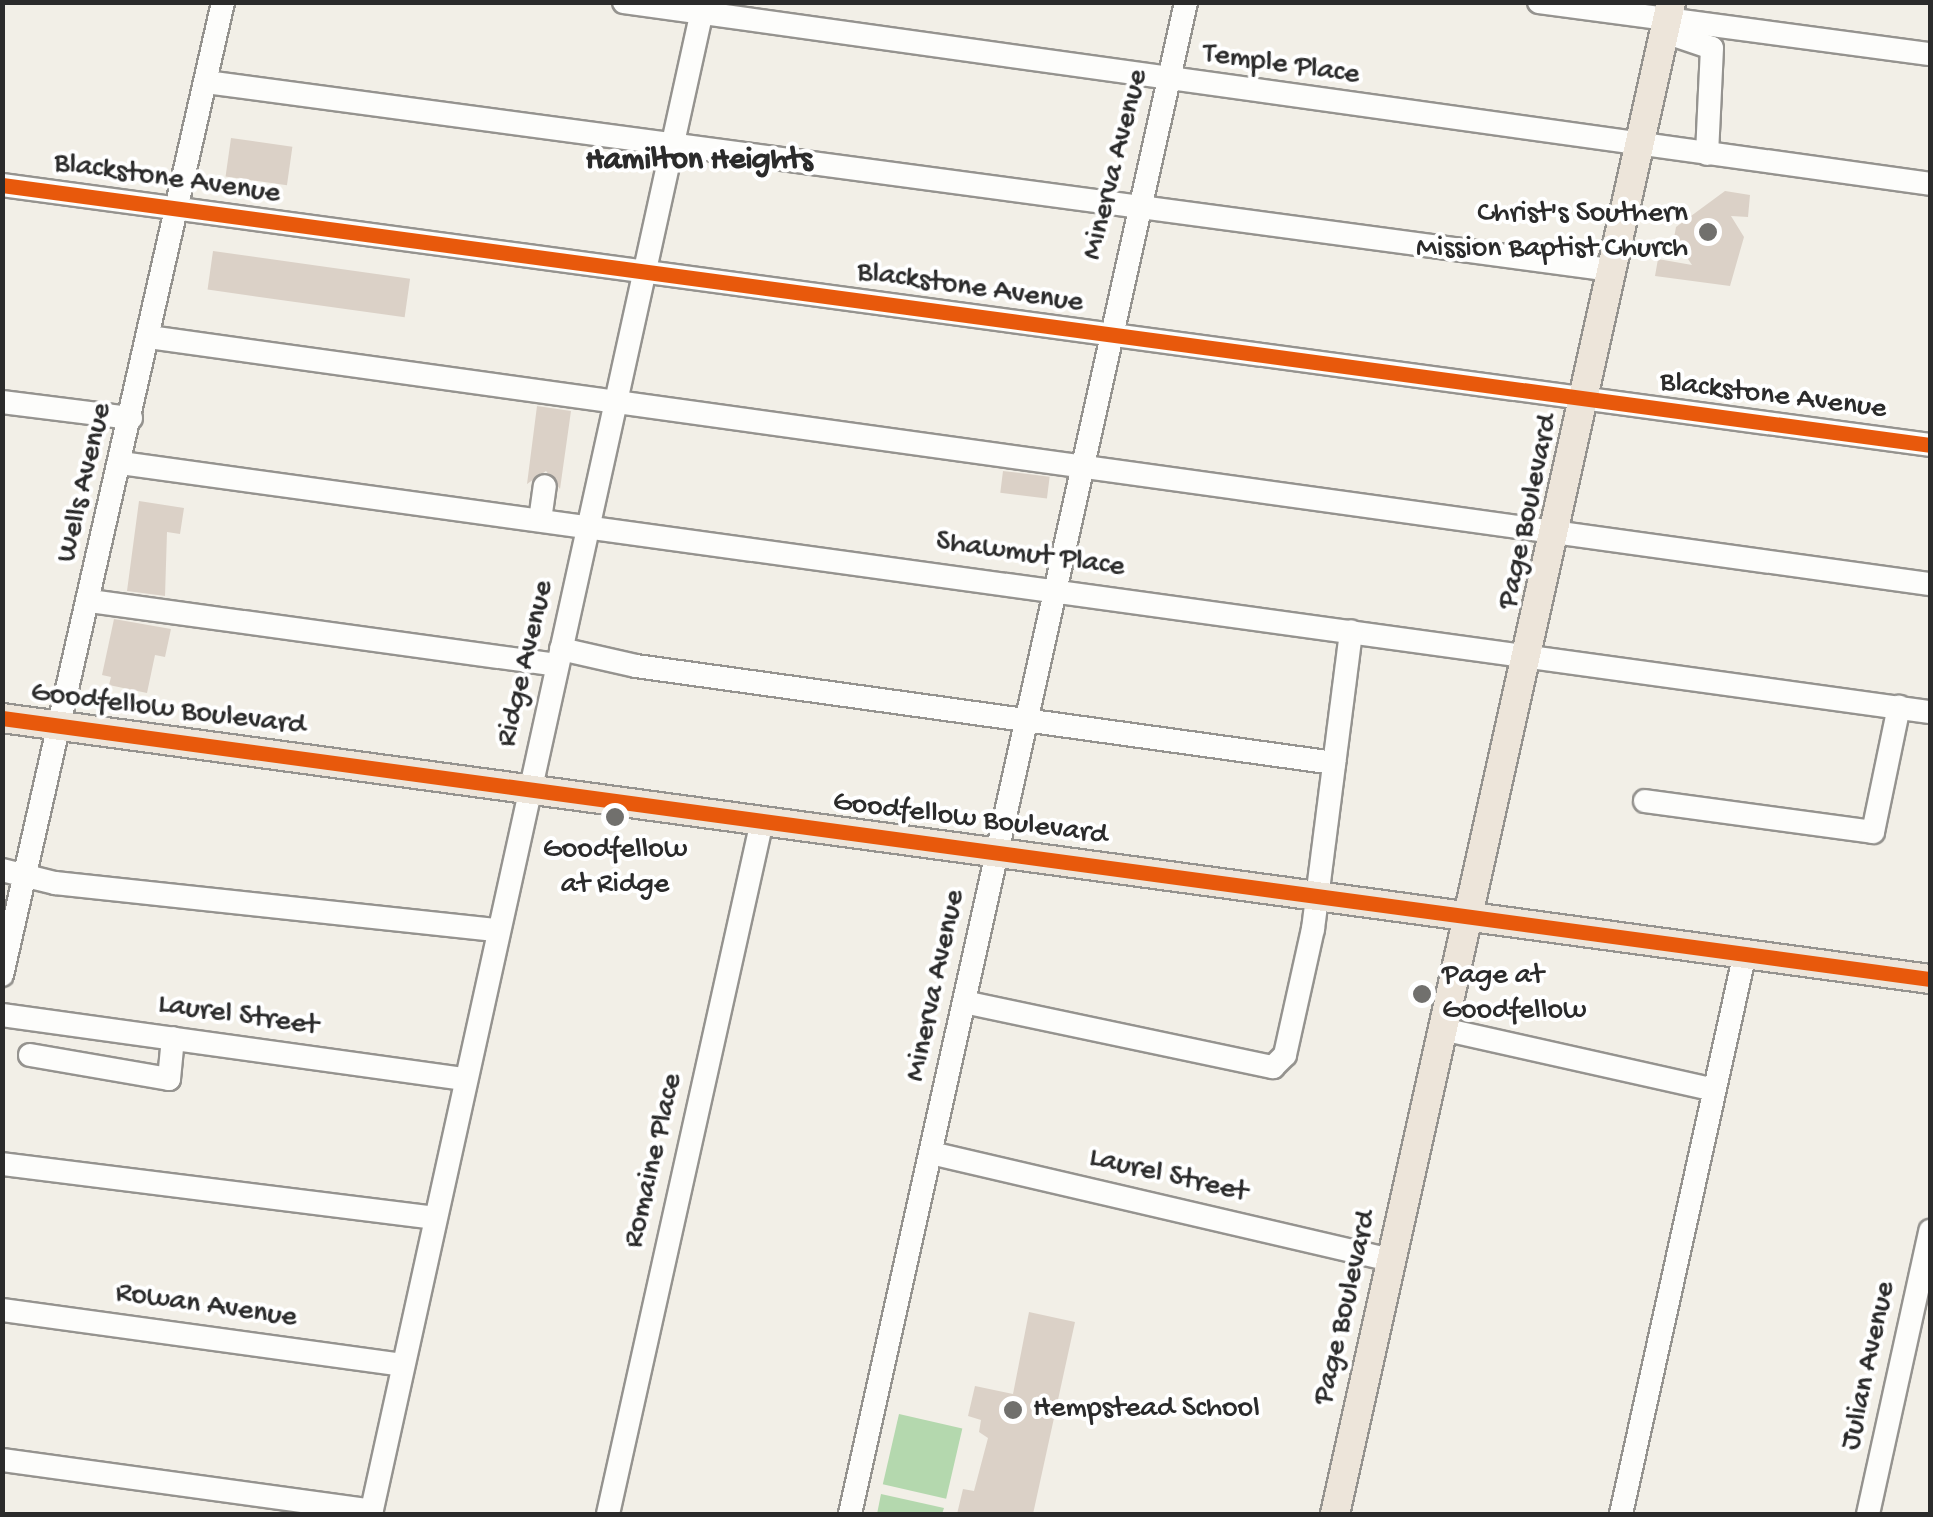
<!DOCTYPE html>
<style>
body{margin:0}
#map{position:relative;width:1933px;height:1517px;overflow:hidden;background:#f2efe7;font-family:"Gochi Hand",sans-serif}
div>[style]{position:absolute}
.green>*{inset:0;background:#b4d8ae;transform-origin:0 0}
.building>*{inset:0;background:#dbd1c7;transform-origin:0 0}
.roads{filter:drop-shadow(2px 0 #95938f) drop-shadow(-2px 0 #95938f) drop-shadow(0 2px #95938f) drop-shadow(0 -2px #95938f)}
.minor>*{height:22px;margin:-11px;padding:0 11px;transform-origin:11px;border-radius:11px;background:#fdfdfb}
.major>*{height:28px;margin:-14px;padding:0 14px;transform-origin:14px;border-radius:14px;background:#ede5da}
.cycleway>*{height:15px;margin:-7.5px;padding:0 7.5px;transform-origin:7.5px;border-radius:7.5px;background:#e8590c}
.dots>*{width:28px;height:28px;translate:-50% -50%;box-sizing:border-box;border:5px solid #fff;border-radius:50%}
span{translate:-50% -50%;white-space:nowrap;text-align:center;line-height:1.15;-webkit-text-stroke:8px #fff;paint-order:stroke}
.street-label{font-size:30px;color:#2b2b2b}
.poi-label{font-size:30px;color:#2b2b2b}
.right{translate:-100% -50%;text-align:right}
.left{translate:0 -50%;text-align:left}
.neighbourhood-label{font-size:32px;color:#2b2b2b;font-weight:700}
.frame{position:absolute;inset:0;border:5px solid #2b2b2b;pointer-events:none}
</style>
<div id="map">
<div class="green">
<i style="left:899px;top:1414px;width:65px;height:72px;rotate:13deg"></i>
<i style="clip-path:polygon(881px 1494px,944px 1508px,942px 1514px,877px 1514px)"></i>
</div>
<div class="building">
<i style="left:231px;top:138px;width:62px;height:39px;rotate:8deg"></i>
<i style="clip-path:polygon(1725px 191px,1750px 195px,1748px 217px,1731px 216px,1744px 237px,1730px 286px,1655px 276px,1658px 259px,1692px 265px,1674px 238px,1676px 227px)"></i>
<i style="left:213px;top:251px;width:199px;height:39px;rotate:8deg"></i>
<i style="clip-path:polygon(537px 406px,571px 411px,560px 489px,546px 471px,527px 484px)"></i>
<i style="left:1003px;top:471px;width:47px;height:22px;rotate:7deg"></i>
<i style="clip-path:polygon(139px 501px,184px 508px,180px 534px,167px 532px,165px 596px,127px 591px)"></i>
<i style="clip-path:polygon(114px 619px,171px 629px,165px 657px,155px 655px,147px 693px,109px 685px,111px 677px,102px 675px)"></i>
<i style="clip-path:polygon(1029px 1312px,1075px 1322px,1033px 1514px,957px 1514px,963px 1489px,974px 1491px,988px 1438px,979px 1432px,981px 1420px,968px 1416px,975px 1386px,1013px 1394px)"></i>
</div>
<div class="roads">
<div class="minor">
<i style="left:624px;top:2px;width:1319px;rotate:7.93deg"></i>
<i style="left:1539px;top:2px;width:394px;rotate:7.6deg"></i>
<i style="left:1671px;top:34px;width:43px;rotate:18.9deg"></i>
<i style="left:1712px;top:48px;width:106px;rotate:92.7deg"></i>
<i style="left:206px;top:82px;width:1418px;rotate:7.62deg"></i>
<i style="left:2px;top:185px;width:1945px;rotate:7.68deg"></i>
<i style="left:149px;top:337px;width:1798px;rotate:7.9deg"></i>
<i style="left:2px;top:402px;width:130px;rotate:7.1deg"></i>
<i style="left:121px;top:463px;width:1826px;rotate:7.84deg"></i>
<i style="left:540px;top:520px;width:34px;rotate:-82deg"></i>
<i style="left:90px;top:601px;width:471px;rotate:7.8deg"></i>
<i style="left:561px;top:649px;width:77px;rotate:12.8deg"></i>
<i style="left:636px;top:666px;width:705px;rotate:7.91deg"></i>
<i style="left:1645px;top:801px;width:230px;rotate:7.7deg"></i>
<i style="left:1873px;top:832px;width:128px;rotate:-78.3deg"></i>
<i style="left:2px;top:870px;width:55px;rotate:13.8deg"></i>
<i style="left:55px;top:883px;width:445px;rotate:6.1deg"></i>
<i style="left:2px;top:975px;width:998px;rotate:-77.2deg"></i>
<i style="left:964px;top:1002px;width:316px;rotate:11.9deg"></i>
<i style="left:1273px;top:1067px;width:17px;rotate:-45deg"></i>
<i style="left:1285px;top:1055px;width:129px;rotate:-77.5deg"></i>
<i style="left:1313px;top:929px;width:300px;rotate:-82.7deg"></i>
<i style="left:2px;top:1015px;width:467px;rotate:7.9deg"></i>
<i style="left:1442px;top:1029px;width:279px;rotate:12.6deg"></i>
<i style="left:30px;top:1055px;width:141px;rotate:9.8deg"></i>
<i style="left:169px;top:1079px;width:41px;rotate:-84.4deg"></i>
<i style="left:931px;top:1153px;width:472px;rotate:13.1deg"></i>
<i style="left:2px;top:1164px;width:436px;rotate:7.1deg"></i>
<i style="left:2px;top:1310px;width:404px;rotate:7.8deg"></i>
<i style="left:2px;top:1460px;width:373px;rotate:7.8deg"></i>
<i style="left:371px;top:1514px;width:1548px;rotate:-77.58deg"></i>
<i style="left:608px;top:1514px;width:710px;rotate:-77.47deg"></i>
<i style="left:850px;top:1514px;width:1549px;rotate:-77.47deg"></i>
<i style="left:1621px;top:1514px;width:575px;rotate:-77.54deg"></i>
<i style="left:1868px;top:1514px;width:290px;rotate:-77.6deg"></i>
</div>
<div class="major">
<i style="left:2px;top:718px;width:1946px;rotate:7.71deg"></i>
<i style="left:1335px;top:1514px;width:1549px;rotate:-77.47deg"></i>
</div>
</div>
<div class="cycleway">
<i style="left:2px;top:185px;width:1945px;rotate:7.68deg"></i>
<i style="left:2px;top:718px;width:1946px;rotate:7.71deg"></i>
</div>
<div class="dots">
<i style="left:1708px;top:232px;background:#71706d"></i>
<i style="left:615px;top:817px;background:#71706d"></i>
<i style="left:1422px;top:994px;background:#71706d"></i>
<i style="left:1013px;top:1410px;background:#71706d"></i>
</div>
<div class="street-label">
<span style="left:1281px;top:66px;rotate:8deg">Temple Place</span>
<span style="left:1117px;top:165px;rotate:-76deg">Minerva Avenue</span>
<span style="left:167px;top:180px;rotate:8deg">Blackstone Avenue</span>
<span style="left:970px;top:289px;rotate:8deg">Blackstone Avenue</span>
<span style="left:1773px;top:397px;rotate:7deg">Blackstone Avenue</span>
<span style="left:86px;top:483px;rotate:-77deg">Wells Avenue</span>
<span style="left:1530px;top:512px;rotate:-78deg">Page Boulevard</span>
<span style="left:1030px;top:556px;rotate:8deg">Shawmut Place</span>
<span style="left:527px;top:664px;rotate:-77deg">Ridge Avenue</span>
<span style="left:168px;top:711px;rotate:7deg">Goodfellow Boulevard</span>
<span style="left:970px;top:820px;rotate:7deg">Goodfellow Boulevard</span>
<span style="left:937px;top:986px;rotate:-78deg">Minerva Avenue</span>
<span style="left:238px;top:1017px;rotate:8deg">Laurel Street</span>
<span style="left:655px;top:1161px;rotate:-77deg">Romaine Place</span>
<span style="left:1168px;top:1177px;rotate:13deg">Laurel Street</span>
<span style="left:206px;top:1307px;rotate:8deg">Rowan Avenue</span>
<span style="left:1347px;top:1308px;rotate:-77deg">Page Boulevard</span>
<span style="left:1870px;top:1366px;rotate:-78deg">Julian Avenue</span>
</div>
<div class="poi-label">
<span class="right" style="left:1688px;top:232px">Christ's Southern<br>Mission Baptist Church</span>
<span style="left:615px;top:868px">Goodfellow<br>at Ridge</span>
<span class="left" style="left:1442px;top:994px">Page at<br>Goodfellow</span>
<span class="left" style="left:1033px;top:1410px">Hempstead School</span>
</div>
<div class="neighbourhood-label">
<span style="left:699px;top:161px">Hamilton Heights</span>
</div>
<div class="frame"></div>
</div>
